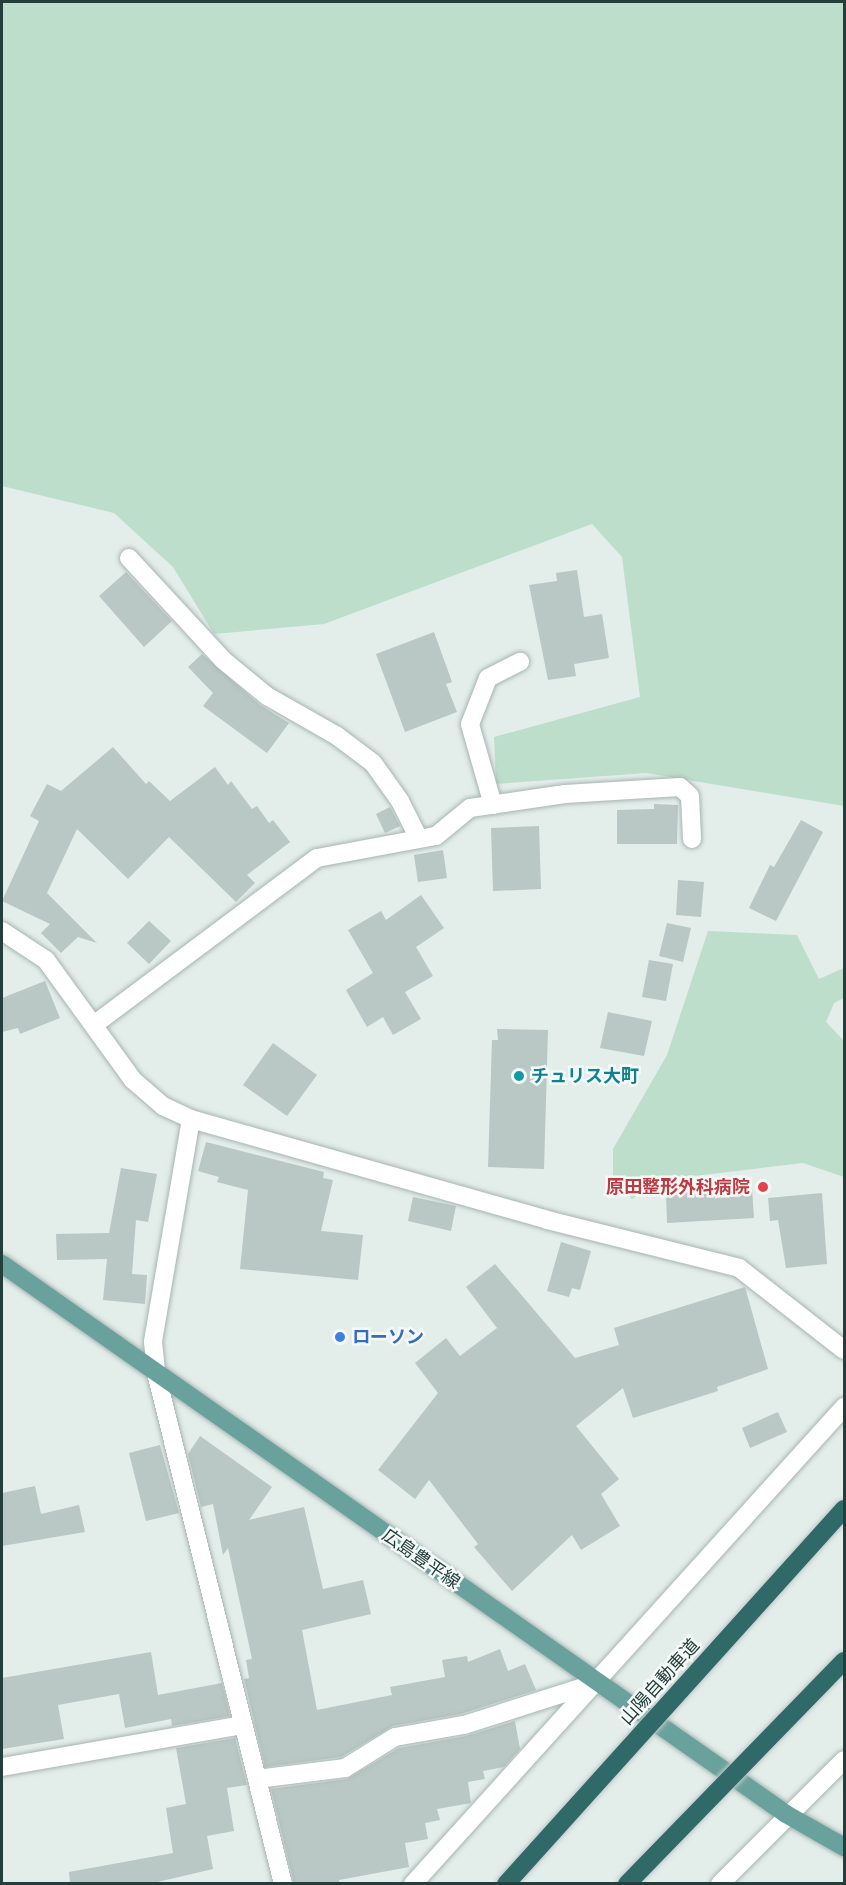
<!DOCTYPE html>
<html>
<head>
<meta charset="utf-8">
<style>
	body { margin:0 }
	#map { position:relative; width:846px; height:1885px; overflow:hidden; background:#e3edea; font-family:"PT Sans","Noto Sans JP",sans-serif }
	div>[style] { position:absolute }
	.green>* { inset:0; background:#bddecb }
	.building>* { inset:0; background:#b9c8c4 }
	.roads { filter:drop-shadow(0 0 2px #a6b5b2) drop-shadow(0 0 2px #a6b5b2) }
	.minor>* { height:18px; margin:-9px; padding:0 9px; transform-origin:9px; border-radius:9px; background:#fff }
	.major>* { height:18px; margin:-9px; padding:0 9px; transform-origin:9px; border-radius:9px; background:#69a29d }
	.bridges { filter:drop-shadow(0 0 2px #c1c9c8) drop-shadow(0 0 2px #c1c9c8) }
	.highway-bridge>* { height:18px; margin:-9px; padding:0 9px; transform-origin:9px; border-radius:9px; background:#2f6a68 }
	.dots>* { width:16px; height:16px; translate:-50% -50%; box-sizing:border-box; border:3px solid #f4f9f7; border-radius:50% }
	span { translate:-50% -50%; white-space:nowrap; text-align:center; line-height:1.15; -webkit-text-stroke:5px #f4f9f7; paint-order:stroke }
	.culture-label { font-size:18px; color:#0d838f; font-weight:700 }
	.left { translate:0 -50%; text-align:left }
	.health-label { font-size:18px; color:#be3a42; font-weight:700 }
	.right { translate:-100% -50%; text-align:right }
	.shop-label { font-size:18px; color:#366cbe; font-weight:700 }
	.street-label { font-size:18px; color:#233e3b }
	.frame { position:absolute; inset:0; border:3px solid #233e3b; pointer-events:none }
</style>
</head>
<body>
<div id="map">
	<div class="green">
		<i style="clip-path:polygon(2px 2px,844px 2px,844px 806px,646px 773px,496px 784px,494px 737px,640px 697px,622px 557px,592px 524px,324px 624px,214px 634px,173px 567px,114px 513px,2px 486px)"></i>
		<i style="clip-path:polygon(708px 931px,797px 935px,819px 979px,844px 968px,844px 998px,834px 1003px,826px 1022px,844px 1041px,844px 1177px,803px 1163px,660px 1180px,632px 1199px,613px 1181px,613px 1149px,667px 1055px)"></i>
	</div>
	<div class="building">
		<i style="clip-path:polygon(577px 570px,584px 617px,602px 614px,609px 658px,574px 664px,576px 676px,548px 680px,529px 585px,557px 581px,556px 573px)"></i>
		<i style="clip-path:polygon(126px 572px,172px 621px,144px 647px,99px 596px)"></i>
		<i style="clip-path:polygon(434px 632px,452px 682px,446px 684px,457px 712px,405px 732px,376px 654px)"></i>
		<i style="clip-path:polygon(202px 654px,260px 705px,289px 723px,267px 753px,203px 706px,213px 693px,188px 667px)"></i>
		<i style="clip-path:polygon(113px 747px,146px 784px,149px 781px,170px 801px,215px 767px,228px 785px,231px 781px,252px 809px,257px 806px,269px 823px,273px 820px,290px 842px,247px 875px,255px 883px,236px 902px,169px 837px,128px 879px,77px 829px,47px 893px,97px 943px,78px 937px,61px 953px,41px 933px,50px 924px,2px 901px,39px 821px,30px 816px,47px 784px,61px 791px)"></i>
		<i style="clip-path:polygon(654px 804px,678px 805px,677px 844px,617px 844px,617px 810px,654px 809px)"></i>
		<i style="clip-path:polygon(390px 807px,400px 826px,385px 833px,376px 814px)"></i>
		<i style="clip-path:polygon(801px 820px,823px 832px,776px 921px,749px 908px,770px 865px,774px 867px)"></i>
		<i style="clip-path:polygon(539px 826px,541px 889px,493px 891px,491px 828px)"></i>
		<i style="clip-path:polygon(443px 850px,447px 878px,418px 882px,414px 855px)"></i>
		<i style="clip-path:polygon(678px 880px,704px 882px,701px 917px,676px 915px)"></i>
		<i style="clip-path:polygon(421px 895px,444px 928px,416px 947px,433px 976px,405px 992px,421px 1019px,393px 1035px,383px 1017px,367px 1027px,346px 990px,373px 973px,348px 930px,381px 911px,386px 920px)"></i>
		<i style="clip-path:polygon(149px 921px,171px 941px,149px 964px,127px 943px)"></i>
		<i style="clip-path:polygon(667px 923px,691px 928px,683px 962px,659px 956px)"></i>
		<i style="clip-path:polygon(649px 960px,673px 964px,666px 1001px,642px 997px)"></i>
		<i style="clip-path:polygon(45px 981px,60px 1018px,20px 1034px,18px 1028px,2px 1032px,2px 998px)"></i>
		<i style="clip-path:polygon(608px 1012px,652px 1021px,644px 1056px,600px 1048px)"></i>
		<i style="clip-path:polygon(497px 1029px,548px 1030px,544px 1169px,488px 1167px,492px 1040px,498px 1040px)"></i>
		<i style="clip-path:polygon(273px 1043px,317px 1075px,287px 1116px,243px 1085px)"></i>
		<i style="clip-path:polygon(206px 1142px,324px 1172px,323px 1178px,333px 1180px,321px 1231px,363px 1235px,358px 1280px,240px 1269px,248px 1190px,217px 1182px,219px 1177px,198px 1171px)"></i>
		<i style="clip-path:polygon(121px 1168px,157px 1174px,148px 1222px,136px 1220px,132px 1274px,147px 1275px,145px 1304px,103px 1300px,107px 1259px,57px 1260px,56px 1234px,109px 1233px)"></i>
		<i style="clip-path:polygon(752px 1188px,754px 1218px,667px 1223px,666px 1193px)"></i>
		<i style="clip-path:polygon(822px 1193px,827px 1264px,786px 1268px,778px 1220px,770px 1221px,768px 1198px)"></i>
		<i style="clip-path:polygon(413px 1197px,456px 1206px,451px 1231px,408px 1221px)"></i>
		<i style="clip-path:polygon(561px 1242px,591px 1251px,580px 1290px,572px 1288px,569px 1297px,547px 1291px)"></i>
		<i style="clip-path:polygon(495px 1264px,575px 1358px,619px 1345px,614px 1328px,745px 1287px,768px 1369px,717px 1387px,718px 1391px,633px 1418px,623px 1388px,576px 1426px,619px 1479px,601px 1494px,620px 1526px,581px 1550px,572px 1535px,512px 1591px,474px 1547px,478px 1544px,429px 1480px,415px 1499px,378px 1470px,438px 1393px,415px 1363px,446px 1338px,460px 1356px,497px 1328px,466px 1287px)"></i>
		<i style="clip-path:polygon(778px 1412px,787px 1432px,750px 1448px,742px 1428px)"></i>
		<i style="clip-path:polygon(200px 1436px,272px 1487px,249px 1520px,304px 1507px,323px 1589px,363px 1580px,371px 1614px,302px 1630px,317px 1710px,392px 1695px,390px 1687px,445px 1677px,442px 1660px,467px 1656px,468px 1662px,500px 1649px,508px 1671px,525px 1664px,536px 1690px,461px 1714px,393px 1726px,341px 1757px,265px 1767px,244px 1679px,249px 1678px,246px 1660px,252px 1659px,228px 1548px,223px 1555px,213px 1504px,201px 1507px,188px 1454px)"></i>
		<i style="clip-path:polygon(160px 1445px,179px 1513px,146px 1521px,129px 1453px)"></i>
		<i style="clip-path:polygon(35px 1486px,41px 1514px,79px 1505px,85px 1532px,2px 1546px,2px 1493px)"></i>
		<i style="clip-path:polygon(151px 1652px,158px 1695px,222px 1683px,230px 1716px,172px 1726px,171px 1719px,125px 1728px,119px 1694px,58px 1705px,64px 1739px,2px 1749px,2px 1678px)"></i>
		<i style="clip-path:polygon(515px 1721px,520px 1749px,504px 1767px,483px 1771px,485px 1779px,468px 1782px,471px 1803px,437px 1809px,440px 1820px,425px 1823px,428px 1839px,405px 1843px,409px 1867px,339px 1880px,340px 1884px,294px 1884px,271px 1789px,347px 1779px,399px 1748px,466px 1736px)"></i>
		<i style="clip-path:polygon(235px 1738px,247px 1785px,227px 1788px,234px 1831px,207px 1836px,213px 1869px,149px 1884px,70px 1884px,69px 1872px,173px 1853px,166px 1808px,186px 1804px,176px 1748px)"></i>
	</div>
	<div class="roads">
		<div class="minor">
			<i style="left:129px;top:558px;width:139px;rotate:47.3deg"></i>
			<i style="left:223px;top:660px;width:57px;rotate:39.3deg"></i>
			<i style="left:267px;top:696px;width:81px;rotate:29.7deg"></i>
			<i style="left:337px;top:736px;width:45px;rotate:36.9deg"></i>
			<i style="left:373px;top:763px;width:47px;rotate:54.6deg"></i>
			<i style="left:400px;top:801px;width:42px;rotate:63.4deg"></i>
			<i style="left:493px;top:805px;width:84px;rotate:-105.9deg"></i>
			<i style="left:470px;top:724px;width:49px;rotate:-68.6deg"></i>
			<i style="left:488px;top:678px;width:36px;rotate:-27deg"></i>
			<i style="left:2px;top:931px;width:53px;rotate:33.4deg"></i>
			<i style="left:46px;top:960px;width:148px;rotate:54.1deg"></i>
			<i style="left:133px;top:1080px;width:40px;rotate:41deg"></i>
			<i style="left:163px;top:1106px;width:31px;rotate:25deg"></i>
			<i style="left:191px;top:1119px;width:370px;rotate:15.8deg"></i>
			<i style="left:547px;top:1220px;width:198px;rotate:14deg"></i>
			<i style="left:739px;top:1268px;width:133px;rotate:38deg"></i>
			<i style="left:95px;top:1024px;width:277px;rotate:-36.8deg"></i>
			<i style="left:317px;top:858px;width:121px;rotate:-10.5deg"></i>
			<i style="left:436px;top:836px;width:44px;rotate:-39.5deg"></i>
			<i style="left:470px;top:808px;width:96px;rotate:-8.4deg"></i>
			<i style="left:565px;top:794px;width:115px;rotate:-3.5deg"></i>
			<i style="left:680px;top:787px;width:13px;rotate:42deg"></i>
			<i style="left:690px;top:796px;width:43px;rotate:87.3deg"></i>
			<i style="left:191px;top:1119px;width:226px;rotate:99.7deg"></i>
			<i style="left:153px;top:1342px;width:31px;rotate:84deg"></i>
			<i style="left:156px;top:1373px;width:527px;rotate:76.04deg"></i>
			<i style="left:2px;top:1767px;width:245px;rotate:-9.9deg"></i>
			<i style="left:257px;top:1779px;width:89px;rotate:-7.1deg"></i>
			<i style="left:345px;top:1768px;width:59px;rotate:-31.8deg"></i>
			<i style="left:395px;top:1737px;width:70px;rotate:-9.9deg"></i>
			<i style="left:464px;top:1725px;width:139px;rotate:-17.7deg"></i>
			<i style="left:413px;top:1884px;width:643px;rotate:-47.9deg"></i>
			<i style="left:720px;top:1884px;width:175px;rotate:-45deg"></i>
		</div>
		<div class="major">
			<i style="left:2px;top:1264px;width:958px;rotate:35.05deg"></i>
			<i style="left:786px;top:1814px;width:67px;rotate:29.6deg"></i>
		</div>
	</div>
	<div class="bridges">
		<div class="highway-bridge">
			<i style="left:506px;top:1884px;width:505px;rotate:-47.97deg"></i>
			<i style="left:627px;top:1884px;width:311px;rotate:-45.8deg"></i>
		</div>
	</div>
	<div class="dots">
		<i style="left:519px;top:1076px;background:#0f9aa8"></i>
		<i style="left:763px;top:1187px;background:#e0444e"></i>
		<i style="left:340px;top:1337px;background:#3f7fe0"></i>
	</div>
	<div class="culture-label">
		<span class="left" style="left:531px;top:1076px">チュリス大町</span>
	</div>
	<div class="health-label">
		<span class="right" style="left:750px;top:1187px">原田整形外科病院</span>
	</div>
	<div class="shop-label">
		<span class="left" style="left:352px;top:1337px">ローソン</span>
	</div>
	<div class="street-label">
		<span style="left:421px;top:1559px;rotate:35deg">広島豊平線</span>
		<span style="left:660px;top:1682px;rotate:-48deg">山陽自動車道</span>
	</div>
	<div class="frame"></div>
</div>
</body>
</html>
